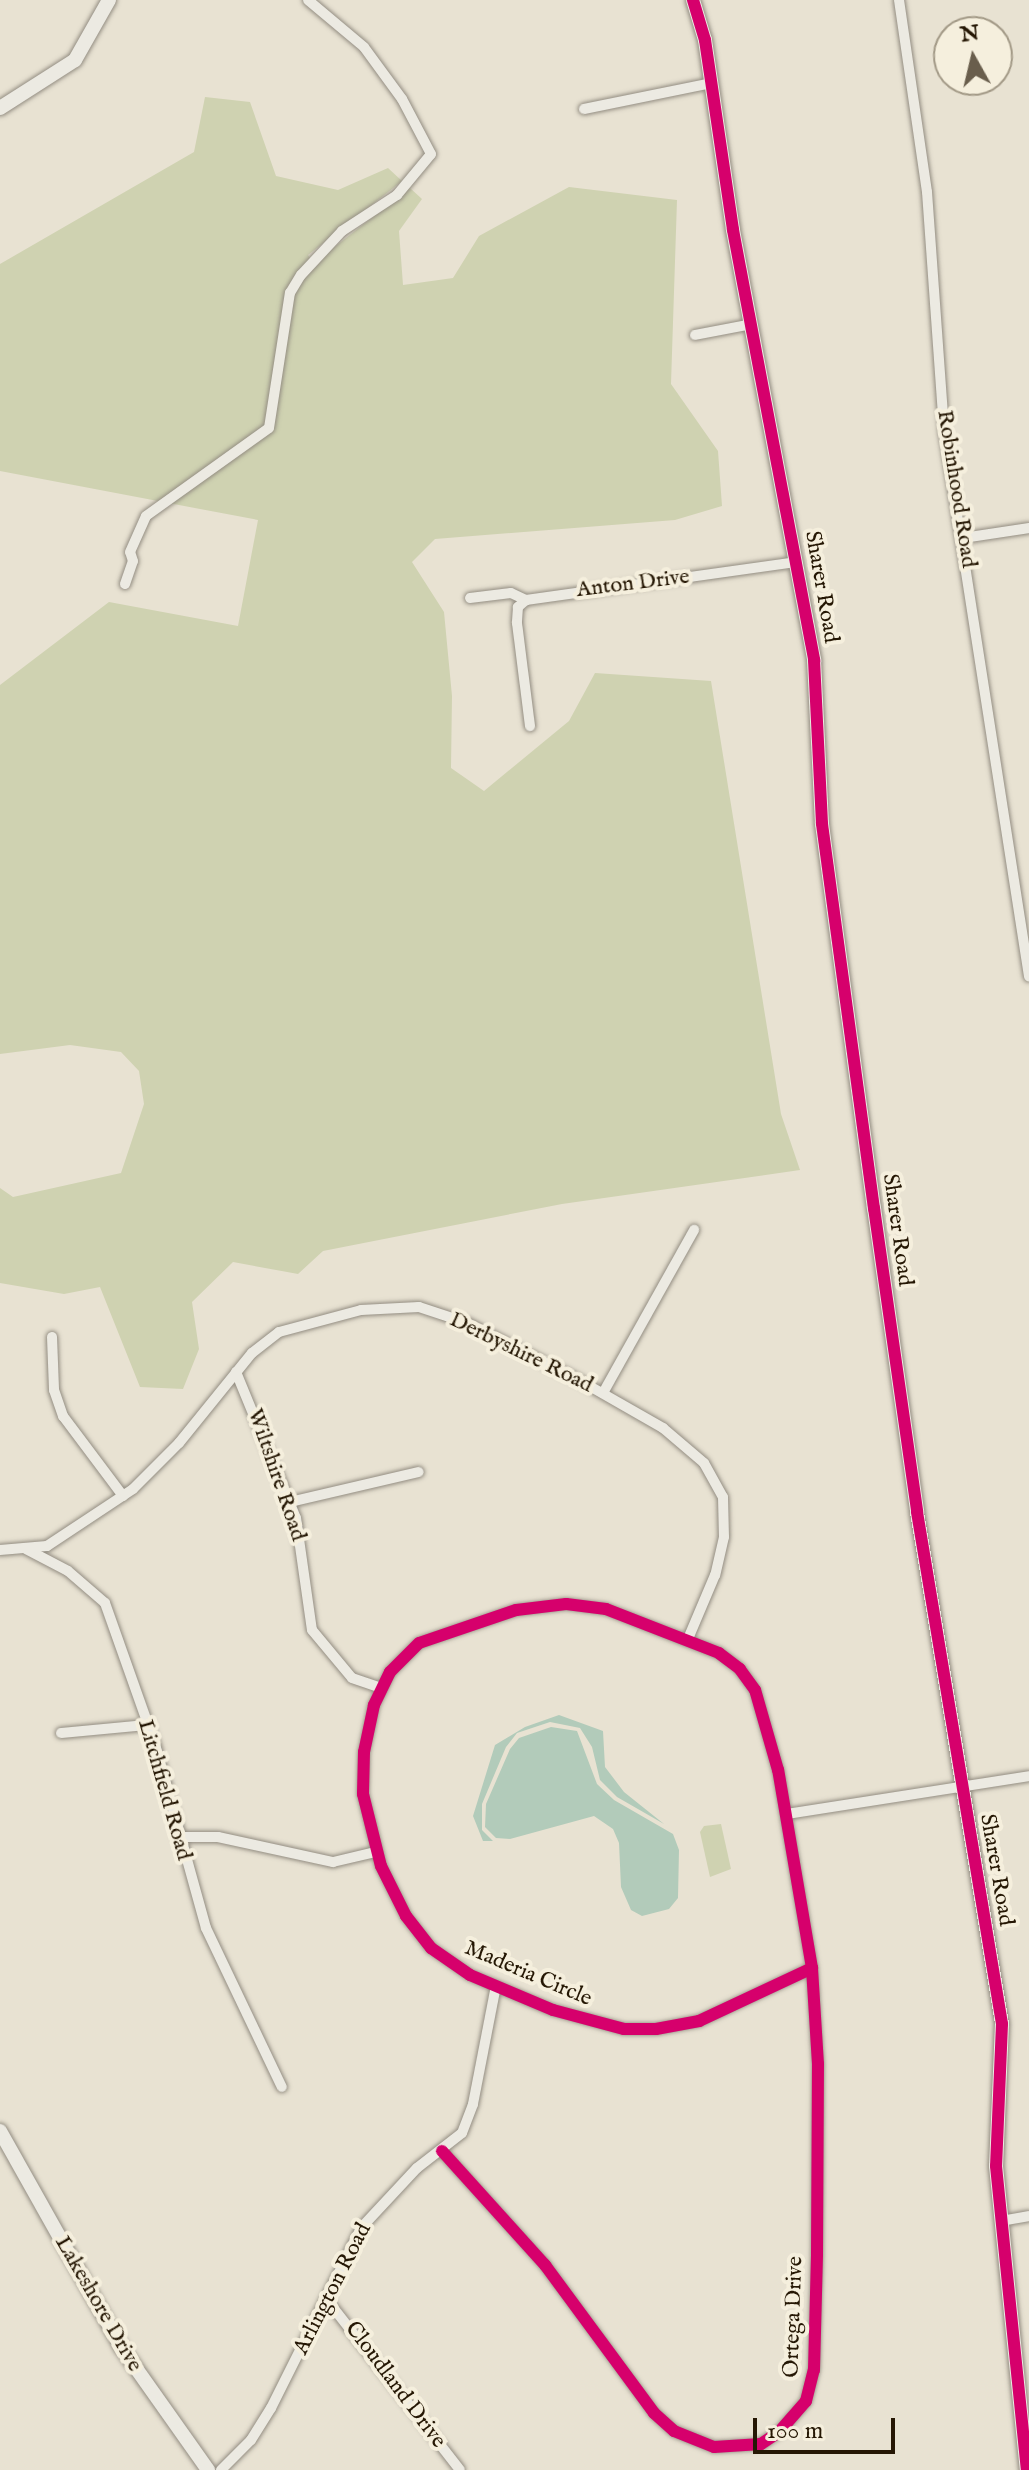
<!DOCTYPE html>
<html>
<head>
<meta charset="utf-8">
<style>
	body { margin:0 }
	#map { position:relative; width:1029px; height:2470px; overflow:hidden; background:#e8e2d2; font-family:"IM FELL English",serif }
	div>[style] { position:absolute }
	.green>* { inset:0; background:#cfd2b1 }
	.water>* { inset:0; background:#b2cbba }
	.roads { filter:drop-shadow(0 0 2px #938d82) drop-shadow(0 0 2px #938d82) }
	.street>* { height:10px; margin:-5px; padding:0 5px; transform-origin:5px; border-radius:5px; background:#eceae2 }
	.secondary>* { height:14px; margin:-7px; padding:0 7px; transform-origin:7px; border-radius:7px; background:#eceae2 }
	.cycleway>* { height:12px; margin:-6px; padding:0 6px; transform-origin:6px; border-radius:6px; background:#d6006c }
	span { translate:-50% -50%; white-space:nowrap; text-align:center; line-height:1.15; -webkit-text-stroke:8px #f5efdd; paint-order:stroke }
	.street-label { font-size:22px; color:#251704 }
	.north { position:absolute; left:933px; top:16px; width:80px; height:80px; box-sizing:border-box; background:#f5efdd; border:2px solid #a29986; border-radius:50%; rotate:352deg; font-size:22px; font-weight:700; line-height:32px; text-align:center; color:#251704 }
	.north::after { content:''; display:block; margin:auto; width:28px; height:36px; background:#695e4c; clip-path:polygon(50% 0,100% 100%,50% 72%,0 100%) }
	.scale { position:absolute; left:753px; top:2418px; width:142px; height:36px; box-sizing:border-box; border:4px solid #251704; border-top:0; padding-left:10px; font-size:24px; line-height:28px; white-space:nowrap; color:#251704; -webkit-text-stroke:6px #f5efdd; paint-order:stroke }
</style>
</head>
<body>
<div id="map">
	<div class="green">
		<i style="clip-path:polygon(205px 97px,250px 102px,276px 176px,338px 190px,388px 168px,402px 181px,308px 255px,314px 263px,410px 188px,422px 199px,399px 231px,403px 285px,453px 278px,479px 236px,569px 187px,677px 200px,671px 384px,718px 451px,722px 506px,675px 520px,435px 539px,412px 562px,444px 612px,452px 696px,451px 768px,484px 791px,569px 721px,595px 673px,711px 681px,781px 1114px,800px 1170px,562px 1204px,323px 1251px,298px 1274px,233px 1262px,192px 1302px,199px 1349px,183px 1389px,140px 1387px,100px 1287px,64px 1294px,0 1283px,0 1188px,13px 1197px,121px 1173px,144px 1104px,139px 1071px,121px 1052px,70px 1045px,0 1054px,0 685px,109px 602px,238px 626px,258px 520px,0 471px,0 264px,194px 152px)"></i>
		<i style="clip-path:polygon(721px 1824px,731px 1869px,710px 1877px,700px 1832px,704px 1826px)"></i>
	</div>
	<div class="water">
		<i style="clip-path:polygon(559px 1715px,603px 1731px,605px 1767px,624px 1792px,664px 1824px,617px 1797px,600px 1780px,592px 1747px,580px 1728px,550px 1722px,517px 1733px,506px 1747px,482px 1804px,482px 1830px,493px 1841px,483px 1841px,473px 1816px,495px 1745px,525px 1727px)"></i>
		<i style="clip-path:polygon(551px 1727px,577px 1731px,597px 1784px,614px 1800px,673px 1834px,679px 1850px,678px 1898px,669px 1909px,642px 1916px,631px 1910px,621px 1887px,619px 1843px,613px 1829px,594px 1816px,510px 1839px,496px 1838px,485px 1827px,486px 1804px,510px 1749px,519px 1738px)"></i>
	</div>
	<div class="roads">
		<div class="street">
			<i style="left:899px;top:0;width:194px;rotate:81.7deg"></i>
			<i style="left:927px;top:192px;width:240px;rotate:85.9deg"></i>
			<i style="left:944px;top:431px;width:552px;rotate:81.14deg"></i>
			<i style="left:584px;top:109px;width:131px;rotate:-11.5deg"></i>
			<i style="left:695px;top:335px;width:58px;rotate:-10.9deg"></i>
			<i style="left:963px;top:538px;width:67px;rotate:-8.6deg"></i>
			<i style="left:125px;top:584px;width:24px;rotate:-71deg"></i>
			<i style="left:133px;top:561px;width:9px;rotate:-108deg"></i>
			<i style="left:130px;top:552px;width:39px;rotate:-66deg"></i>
			<i style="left:146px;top:516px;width:151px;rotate:-35.6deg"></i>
			<i style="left:269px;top:428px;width:137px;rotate:-81.2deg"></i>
			<i style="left:290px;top:293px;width:21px;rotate:-59deg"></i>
			<i style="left:301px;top:275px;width:60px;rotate:-47deg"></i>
			<i style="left:342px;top:231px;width:66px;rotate:-33.2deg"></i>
			<i style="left:397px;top:195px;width:53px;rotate:-50.3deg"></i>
			<i style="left:431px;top:154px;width:62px;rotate:-117.8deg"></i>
			<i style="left:402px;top:99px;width:64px;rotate:-126.2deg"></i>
			<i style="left:364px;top:47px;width:73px;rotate:-140deg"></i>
			<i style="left:470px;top:598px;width:41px;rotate:-7deg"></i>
			<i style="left:511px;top:593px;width:17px;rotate:25deg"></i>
			<i style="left:526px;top:600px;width:274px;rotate:-8deg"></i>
			<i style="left:526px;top:600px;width:11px;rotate:139deg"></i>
			<i style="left:518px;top:607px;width:16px;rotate:94deg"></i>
			<i style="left:517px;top:623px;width:104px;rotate:82.8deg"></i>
			<i style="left:52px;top:1337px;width:53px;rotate:87.8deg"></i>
			<i style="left:54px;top:1390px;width:28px;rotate:71deg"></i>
			<i style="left:63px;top:1416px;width:100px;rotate:53.1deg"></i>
			<i style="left:236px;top:1372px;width:158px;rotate:67.7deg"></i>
			<i style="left:296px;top:1518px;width:113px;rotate:81.9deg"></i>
			<i style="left:312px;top:1630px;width:62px;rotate:50.2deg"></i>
			<i style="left:352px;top:1678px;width:31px;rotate:19deg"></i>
			<i style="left:603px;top:1393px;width:187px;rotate:-60.8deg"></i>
			<i style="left:290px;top:1502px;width:132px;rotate:-13.1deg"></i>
			<i style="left:26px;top:1549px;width:47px;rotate:27.6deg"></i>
			<i style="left:68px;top:1571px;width:49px;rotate:40.9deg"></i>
			<i style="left:105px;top:1603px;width:150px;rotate:70.5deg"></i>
			<i style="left:155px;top:1744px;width:191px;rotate:74.5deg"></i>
			<i style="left:206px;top:1928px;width:176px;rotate:64.5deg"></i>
			<i style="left:0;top:1550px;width:47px;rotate:-4.9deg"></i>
			<i style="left:47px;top:1546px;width:103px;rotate:-33.5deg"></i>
			<i style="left:133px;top:1489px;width:65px;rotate:-45deg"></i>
			<i style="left:179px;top:1443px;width:116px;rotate:-51deg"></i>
			<i style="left:252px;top:1353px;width:34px;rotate:-38deg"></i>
			<i style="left:279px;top:1332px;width:85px;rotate:-15deg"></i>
			<i style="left:361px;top:1310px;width:58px;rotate:-3deg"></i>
			<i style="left:419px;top:1307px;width:51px;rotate:18.4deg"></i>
			<i style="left:467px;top:1323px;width:126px;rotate:27deg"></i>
			<i style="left:579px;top:1380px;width:97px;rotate:29.7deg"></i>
			<i style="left:663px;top:1428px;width:54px;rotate:40.5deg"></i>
			<i style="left:704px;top:1463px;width:39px;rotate:61deg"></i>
			<i style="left:723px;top:1497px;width:40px;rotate:88.6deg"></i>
			<i style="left:724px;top:1537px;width:39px;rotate:103deg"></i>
			<i style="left:715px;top:1575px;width:69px;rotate:112.9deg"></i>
			<i style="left:61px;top:1733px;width:86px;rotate:-5.3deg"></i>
			<i style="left:787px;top:1814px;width:245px;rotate:-8.9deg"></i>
			<i style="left:179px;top:1837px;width:39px"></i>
			<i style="left:218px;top:1837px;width:118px;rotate:12.3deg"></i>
			<i style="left:333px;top:1862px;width:43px;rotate:-13.4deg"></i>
			<i style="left:442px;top:2151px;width:154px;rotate:47.9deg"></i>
			<i style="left:545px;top:2265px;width:184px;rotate:53.6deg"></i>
			<i style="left:654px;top:2413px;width:27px;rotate:42deg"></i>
			<i style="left:674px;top:2431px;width:43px;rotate:21.8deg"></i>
			<i style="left:714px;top:2447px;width:47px;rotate:-3.7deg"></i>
			<i style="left:761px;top:2444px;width:22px;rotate:-34deg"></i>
			<i style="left:779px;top:2432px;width:41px;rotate:-48.9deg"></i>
			<i style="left:806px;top:2401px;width:32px;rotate:-76deg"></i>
			<i style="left:814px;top:2370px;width:116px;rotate:-88.5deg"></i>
			<i style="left:817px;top:2254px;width:190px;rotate:-89.7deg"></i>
			<i style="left:818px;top:2064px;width:96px;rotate:-93.6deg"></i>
			<i style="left:812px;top:1968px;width:201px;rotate:-99.7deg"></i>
			<i style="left:778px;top:1770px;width:83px;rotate:-106deg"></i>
			<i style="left:755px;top:1690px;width:26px;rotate:-126deg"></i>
			<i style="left:740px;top:1669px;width:26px;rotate:-143deg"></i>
			<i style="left:719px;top:1653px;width:121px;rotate:-158.7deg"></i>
			<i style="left:606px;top:1609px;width:40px;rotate:-172.9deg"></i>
			<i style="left:566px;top:1604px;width:50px;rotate:173.2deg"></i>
			<i style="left:516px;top:1610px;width:102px;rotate:161.2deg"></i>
			<i style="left:419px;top:1643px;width:41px;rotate:135deg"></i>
			<i style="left:390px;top:1672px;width:37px;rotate:116deg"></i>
			<i style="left:374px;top:1705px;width:48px;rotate:102deg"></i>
			<i style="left:364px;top:1752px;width:42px;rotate:91.4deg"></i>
			<i style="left:363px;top:1794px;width:74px;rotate:76deg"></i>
			<i style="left:381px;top:1866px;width:56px;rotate:63.4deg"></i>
			<i style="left:406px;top:1916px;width:41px;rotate:52deg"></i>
			<i style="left:431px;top:1948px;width:47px;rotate:34.7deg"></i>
			<i style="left:470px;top:1975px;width:90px;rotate:22.9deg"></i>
			<i style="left:553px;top:2010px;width:73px;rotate:15deg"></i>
			<i style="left:624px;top:2029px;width:32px"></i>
			<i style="left:656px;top:2029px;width:44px;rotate:-10.5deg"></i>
			<i style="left:699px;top:2021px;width:125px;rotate:-25.1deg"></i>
			<i style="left:1001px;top:2221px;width:28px;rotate:-10deg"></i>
			<i style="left:328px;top:2301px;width:214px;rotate:52deg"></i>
			<i style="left:221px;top:2470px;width:42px;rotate:-45deg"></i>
			<i style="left:251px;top:2440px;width:38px;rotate:-58deg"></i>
			<i style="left:271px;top:2408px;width:201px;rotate:-63.4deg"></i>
			<i style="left:361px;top:2228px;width:82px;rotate:-47deg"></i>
			<i style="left:417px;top:2168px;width:57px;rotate:-37.9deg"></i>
			<i style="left:462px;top:2133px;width:31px;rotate:-69deg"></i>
			<i style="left:473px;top:2104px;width:120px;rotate:-79deg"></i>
		</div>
		<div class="secondary">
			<i style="left:693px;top:0;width:42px;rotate:73.3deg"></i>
			<i style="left:705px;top:40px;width:192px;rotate:81.6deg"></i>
			<i style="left:733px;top:230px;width:438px;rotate:79.3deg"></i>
			<i style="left:814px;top:660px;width:164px;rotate:87.2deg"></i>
			<i style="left:822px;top:824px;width:388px;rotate:82.3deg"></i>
			<i style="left:874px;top:1208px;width:307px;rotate:81.9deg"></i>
			<i style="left:917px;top:1512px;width:519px;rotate:80.57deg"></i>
			<i style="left:1002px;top:2024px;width:142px;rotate:92.4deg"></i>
			<i style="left:996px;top:2166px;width:306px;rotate:84.2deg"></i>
			<i style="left:0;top:108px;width:89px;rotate:-32.6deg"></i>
			<i style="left:75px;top:60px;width:69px;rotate:-60.5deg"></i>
			<i style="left:0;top:2131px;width:248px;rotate:60.7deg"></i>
			<i style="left:121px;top:2347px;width:151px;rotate:54.7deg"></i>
		</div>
	</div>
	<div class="cycleway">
		<i style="left:693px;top:0;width:42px;rotate:73.3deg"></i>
		<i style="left:705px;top:40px;width:192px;rotate:81.6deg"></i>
		<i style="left:733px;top:230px;width:438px;rotate:79.3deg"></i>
		<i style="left:814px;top:660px;width:164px;rotate:87.2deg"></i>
		<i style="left:822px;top:824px;width:388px;rotate:82.3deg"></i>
		<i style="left:874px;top:1208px;width:307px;rotate:81.9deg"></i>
		<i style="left:917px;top:1512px;width:519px;rotate:80.57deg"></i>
		<i style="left:1002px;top:2024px;width:142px;rotate:92.4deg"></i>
		<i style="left:996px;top:2166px;width:306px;rotate:84.2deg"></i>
		<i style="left:442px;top:2151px;width:154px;rotate:47.9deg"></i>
		<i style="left:545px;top:2265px;width:184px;rotate:53.6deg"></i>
		<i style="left:654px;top:2413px;width:27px;rotate:42deg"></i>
		<i style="left:674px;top:2431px;width:43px;rotate:21.8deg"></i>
		<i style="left:714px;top:2447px;width:47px;rotate:-3.7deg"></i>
		<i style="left:761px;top:2444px;width:22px;rotate:-34deg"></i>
		<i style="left:779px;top:2432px;width:41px;rotate:-48.9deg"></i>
		<i style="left:806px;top:2401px;width:32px;rotate:-76deg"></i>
		<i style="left:814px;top:2370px;width:116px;rotate:-88.5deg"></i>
		<i style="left:817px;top:2254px;width:190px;rotate:-89.7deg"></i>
		<i style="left:818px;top:2064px;width:96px;rotate:-93.6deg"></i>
		<i style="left:812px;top:1968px;width:201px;rotate:-99.7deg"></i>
		<i style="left:778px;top:1770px;width:83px;rotate:-106deg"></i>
		<i style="left:755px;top:1690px;width:26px;rotate:-126deg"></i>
		<i style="left:740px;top:1669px;width:26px;rotate:-143deg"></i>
		<i style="left:719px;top:1653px;width:121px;rotate:-158.7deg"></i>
		<i style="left:606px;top:1609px;width:40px;rotate:-172.9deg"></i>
		<i style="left:566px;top:1604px;width:50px;rotate:173.2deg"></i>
		<i style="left:516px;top:1610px;width:102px;rotate:161.2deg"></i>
		<i style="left:419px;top:1643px;width:41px;rotate:135deg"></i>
		<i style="left:390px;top:1672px;width:37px;rotate:116deg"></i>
		<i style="left:374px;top:1705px;width:48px;rotate:102deg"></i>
		<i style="left:364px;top:1752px;width:42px;rotate:91.4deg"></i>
		<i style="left:363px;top:1794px;width:74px;rotate:76deg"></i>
		<i style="left:381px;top:1866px;width:56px;rotate:63.4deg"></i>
		<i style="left:406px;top:1916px;width:41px;rotate:52deg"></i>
		<i style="left:431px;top:1948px;width:47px;rotate:34.7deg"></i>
		<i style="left:470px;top:1975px;width:90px;rotate:22.9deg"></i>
		<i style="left:553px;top:2010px;width:73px;rotate:15deg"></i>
		<i style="left:624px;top:2029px;width:32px"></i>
		<i style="left:656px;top:2029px;width:44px;rotate:-10.5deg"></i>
		<i style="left:699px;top:2021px;width:125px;rotate:-25.1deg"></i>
	</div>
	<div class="street-label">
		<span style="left:956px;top:489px;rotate:81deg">Robinhood Road</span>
		<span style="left:633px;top:584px;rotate:-7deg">Anton Drive</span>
		<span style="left:821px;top:587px;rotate:80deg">Sharer Road</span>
		<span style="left:897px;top:1230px;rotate:82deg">Sharer Road</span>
		<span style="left:521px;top:1353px;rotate:26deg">Derbyshire Road</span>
		<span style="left:276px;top:1475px;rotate:71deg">Wiltshire Road</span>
		<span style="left:164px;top:1790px;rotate:74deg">Litchfield Road</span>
		<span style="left:996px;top:1870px;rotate:80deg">Sharer Road</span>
		<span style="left:528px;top:1974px;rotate:23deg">Maderia Circle</span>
		<span style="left:333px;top:2289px;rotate:-63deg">Arlington Road</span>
		<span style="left:98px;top:2304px;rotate:60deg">Lakeshore Drive</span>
		<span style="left:794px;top:2317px;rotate:-88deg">Ortega Drive</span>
		<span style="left:395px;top:2385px;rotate:53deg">Cloudland Drive</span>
	</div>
	<div class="north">N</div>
	<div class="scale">100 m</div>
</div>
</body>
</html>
